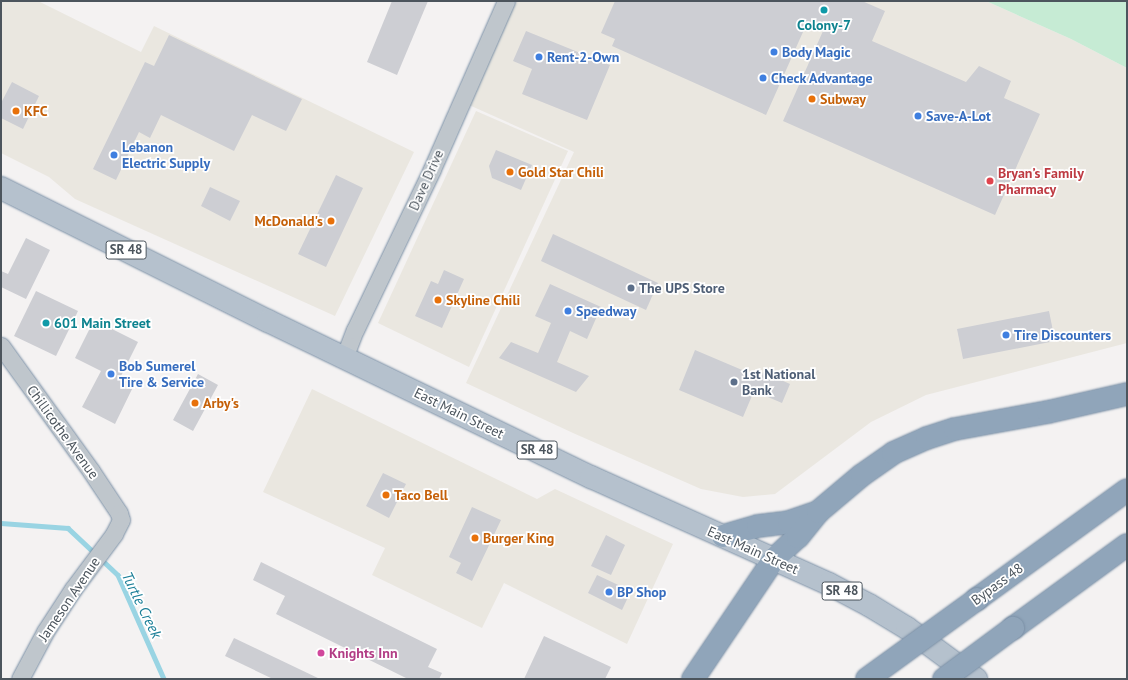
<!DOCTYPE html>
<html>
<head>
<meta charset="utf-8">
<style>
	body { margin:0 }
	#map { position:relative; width:1128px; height:680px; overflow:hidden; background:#f4f2f2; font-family:"PT Sans",sans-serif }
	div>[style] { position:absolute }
	.commercial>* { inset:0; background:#eae7e0 }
	.green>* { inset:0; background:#c6ebd4 }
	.stream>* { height:4.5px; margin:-2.25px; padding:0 2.25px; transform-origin:2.25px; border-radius:2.25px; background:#99d4e3 }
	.building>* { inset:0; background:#cdced3 }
	.roads { filter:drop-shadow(0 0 1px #7b90a6) drop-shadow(0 0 1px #7b90a6) }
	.minor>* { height:17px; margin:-8.5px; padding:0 8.5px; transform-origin:8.5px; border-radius:8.5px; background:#bfc6cc }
	.major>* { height:22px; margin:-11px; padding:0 11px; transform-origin:11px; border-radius:11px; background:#b5c1cd }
	.highway>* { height:22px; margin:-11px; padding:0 11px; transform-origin:11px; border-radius:11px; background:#90a5ba }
	.bridges { filter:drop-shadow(0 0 1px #7b90a6) drop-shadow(0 0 1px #7b90a6) }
	.highway-bridge>* { height:22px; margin:-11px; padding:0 11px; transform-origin:11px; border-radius:11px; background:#90a5ba }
	.dots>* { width:11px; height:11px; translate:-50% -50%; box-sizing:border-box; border:2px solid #fff; border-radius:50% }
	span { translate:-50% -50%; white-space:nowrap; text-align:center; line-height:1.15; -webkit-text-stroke:3.5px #fff; paint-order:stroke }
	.shield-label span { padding:1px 3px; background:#fff; border:1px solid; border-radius:3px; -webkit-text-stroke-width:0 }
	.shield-label { font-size:13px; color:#4c555d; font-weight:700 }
	.culture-label { font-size:14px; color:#0d838f; font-weight:700 }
	.left { translate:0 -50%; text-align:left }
	.shop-label { font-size:14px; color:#366cbe; font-weight:700 }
	.food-label { font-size:14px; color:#c56008; font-weight:700 }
	.right { translate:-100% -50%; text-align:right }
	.health-label { font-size:14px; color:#be3a42; font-weight:700 }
	.street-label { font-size:14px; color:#4c555d }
	.service-label { font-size:14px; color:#4e5e75; font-weight:700 }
	.hotel-label { font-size:14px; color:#b23c85; font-weight:700 }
	.water-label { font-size:15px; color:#1c7f98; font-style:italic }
	.frame { position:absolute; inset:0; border:2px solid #4c555d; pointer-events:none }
</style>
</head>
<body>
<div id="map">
	<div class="commercial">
		<i style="clip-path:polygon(1px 1px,38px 1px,141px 52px,154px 26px,414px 152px,335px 316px,75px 199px,49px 177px,1px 153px)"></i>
		<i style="clip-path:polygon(515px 1px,986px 1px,1071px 39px,1127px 68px,1127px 343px,926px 395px,871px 422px,775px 494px,743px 497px,701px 489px,573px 433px,466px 383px,574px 152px,469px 105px)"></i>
		<i style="clip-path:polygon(476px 111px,568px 151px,469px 367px,378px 323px)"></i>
		<i style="clip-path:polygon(312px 389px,537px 499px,555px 489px,673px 544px,627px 644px,504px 583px,482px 628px,372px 575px,385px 548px,263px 492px)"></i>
	</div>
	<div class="green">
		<i style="clip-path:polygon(986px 1px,1127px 1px,1127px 68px,1071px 39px)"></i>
	</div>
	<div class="stream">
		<i style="left:1px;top:523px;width:67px;rotate:4.3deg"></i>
		<i style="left:68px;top:528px;width:69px;rotate:43.2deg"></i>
		<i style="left:118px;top:575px;width:114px;rotate:66.1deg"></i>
	</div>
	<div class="building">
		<i style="clip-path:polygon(392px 1px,428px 1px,397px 75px,367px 62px)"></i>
		<i style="clip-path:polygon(615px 1px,862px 1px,885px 11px,872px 41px,966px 82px,979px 66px,1011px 81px,1004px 98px,1040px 114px,995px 215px,783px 121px,823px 31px,807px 23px,766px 115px,612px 46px,615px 39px,601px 33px)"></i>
		<i style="clip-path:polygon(526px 31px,610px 65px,587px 120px,522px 94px,532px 69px,513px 61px)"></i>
		<i style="clip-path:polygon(169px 35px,302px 99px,286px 131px,252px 115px,234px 151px,161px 115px,150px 138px,139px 132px,116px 180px,93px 169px,145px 62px,154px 66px)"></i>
		<i style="clip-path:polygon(12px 82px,39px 96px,23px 129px,1px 118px,1px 103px)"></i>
		<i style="clip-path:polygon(496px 150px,532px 165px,521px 190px,492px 178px,489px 166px)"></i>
		<i style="clip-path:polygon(336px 175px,363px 188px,326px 267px,298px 254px)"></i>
		<i style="clip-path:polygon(210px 187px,240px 201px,230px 221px,201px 206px)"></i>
		<i style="clip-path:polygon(553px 234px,658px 283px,646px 310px,541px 261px)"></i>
		<i style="clip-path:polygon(26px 238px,50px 250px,26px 299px,1px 287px,1px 271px,8px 274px)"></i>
		<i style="clip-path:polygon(444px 270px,464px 279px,442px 328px,415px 316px,431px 281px,438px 284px)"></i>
		<i style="clip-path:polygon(550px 284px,601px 307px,587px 339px,570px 331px,557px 362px,589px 376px,576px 392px,499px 358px,511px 342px,538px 353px,551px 323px,535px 316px)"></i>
		<i style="clip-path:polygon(36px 291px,78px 311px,56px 356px,14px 336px)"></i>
		<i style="clip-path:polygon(1049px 311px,1055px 341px,963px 359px,957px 329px)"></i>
		<i style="clip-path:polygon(94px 320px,138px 342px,120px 378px,134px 385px,115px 424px,82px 407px,101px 371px,75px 358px)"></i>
		<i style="clip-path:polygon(695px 350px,761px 378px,763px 372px,790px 384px,782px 403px,754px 391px,743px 417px,679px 390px)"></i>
		<i style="clip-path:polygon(198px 374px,218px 385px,193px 431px,173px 420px)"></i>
		<i style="clip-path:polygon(383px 473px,406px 484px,389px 518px,366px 506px)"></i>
		<i style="clip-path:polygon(472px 507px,501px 520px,472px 581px,456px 573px,461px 563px,449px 557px)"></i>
		<i style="clip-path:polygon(606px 535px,625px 545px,611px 575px,591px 566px)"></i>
		<i style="clip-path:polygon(261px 562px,437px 649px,428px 667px,442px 673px,439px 679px,408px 679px,276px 614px,285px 596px,253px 580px)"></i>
		<i style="clip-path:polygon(597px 575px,631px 591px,622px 610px,588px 593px)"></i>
		<i style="clip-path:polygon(544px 636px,611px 667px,605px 679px,524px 679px)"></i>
		<i style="clip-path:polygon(234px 638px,320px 679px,273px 679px,225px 656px)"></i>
	</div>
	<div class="roads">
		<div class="minor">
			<i style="left:1px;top:346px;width:154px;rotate:54.2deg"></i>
			<i style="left:91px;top:471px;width:50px;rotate:56.3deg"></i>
			<i style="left:119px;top:513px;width:7px;rotate:74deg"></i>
			<i style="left:121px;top:520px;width:16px;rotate:117deg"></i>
			<i style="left:114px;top:534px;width:69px;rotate:126.7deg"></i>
			<i style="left:73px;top:589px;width:51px;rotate:123.1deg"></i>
			<i style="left:45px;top:632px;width:53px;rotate:118deg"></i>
			<i style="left:344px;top:358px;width:30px;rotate:-69deg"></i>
			<i style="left:355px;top:330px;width:178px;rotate:-64.4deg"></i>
			<i style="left:432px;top:169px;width:184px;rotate:-66.2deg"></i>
		</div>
		<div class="major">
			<i style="left:1px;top:188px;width:298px;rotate:26.5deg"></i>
			<i style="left:268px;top:321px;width:359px;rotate:25.8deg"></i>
			<i style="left:591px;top:477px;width:261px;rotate:24.2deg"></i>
			<i style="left:829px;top:584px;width:45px;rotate:27.7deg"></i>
			<i style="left:869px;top:605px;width:44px;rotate:31.2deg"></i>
			<i style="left:907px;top:628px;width:86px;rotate:36.5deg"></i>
		</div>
		<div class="highway">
			<i style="left:723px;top:536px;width:36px;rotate:-16deg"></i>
			<i style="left:758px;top:526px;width:31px;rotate:-7deg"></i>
			<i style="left:789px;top:522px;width:31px;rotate:-19deg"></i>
			<i style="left:977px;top:599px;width:185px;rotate:-36deg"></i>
			<i style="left:1013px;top:628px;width:141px;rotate:-36.1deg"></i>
			<i style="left:693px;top:679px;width:145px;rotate:-56deg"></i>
			<i style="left:774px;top:559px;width:33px;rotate:-43deg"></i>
			<i style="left:798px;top:537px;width:32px;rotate:-51deg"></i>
			<i style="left:818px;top:512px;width:57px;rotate:-40.1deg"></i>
			<i style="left:862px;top:475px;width:38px;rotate:-35deg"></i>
			<i style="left:893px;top:453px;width:37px;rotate:-24deg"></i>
			<i style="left:927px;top:438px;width:29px;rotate:-18deg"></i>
			<i style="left:955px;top:429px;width:95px;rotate:-10.4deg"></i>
			<i style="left:1048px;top:412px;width:81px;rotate:-12.8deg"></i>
		</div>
	</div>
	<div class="bridges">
		<div class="highway-bridge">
			<i style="left:867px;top:679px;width:136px;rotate:-36deg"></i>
			<i style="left:944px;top:679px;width:86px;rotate:-36.5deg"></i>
		</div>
	</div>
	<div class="dots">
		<i style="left:824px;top:10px;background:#0f9aa8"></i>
		<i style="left:774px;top:52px;background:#3f7fe0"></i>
		<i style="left:539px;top:57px;background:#3f7fe0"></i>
		<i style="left:763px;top:78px;background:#3f7fe0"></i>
		<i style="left:812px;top:99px;background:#e8710a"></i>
		<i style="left:16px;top:111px;background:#e8710a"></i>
		<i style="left:918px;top:116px;background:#3f7fe0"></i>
		<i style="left:114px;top:155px;background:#3f7fe0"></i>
		<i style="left:510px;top:172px;background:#e8710a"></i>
		<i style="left:990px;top:181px;background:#e0444e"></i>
		<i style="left:331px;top:221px;background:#e8710a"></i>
		<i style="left:631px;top:288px;background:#5c6f8a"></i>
		<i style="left:438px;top:300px;background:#e8710a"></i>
		<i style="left:568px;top:311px;background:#3f7fe0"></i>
		<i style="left:46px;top:323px;background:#0f9aa8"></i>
		<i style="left:1006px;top:335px;background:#3f7fe0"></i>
		<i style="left:111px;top:374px;background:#3f7fe0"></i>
		<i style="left:734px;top:382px;background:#5c6f8a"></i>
		<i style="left:195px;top:403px;background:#e8710a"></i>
		<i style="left:386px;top:495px;background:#e8710a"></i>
		<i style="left:475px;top:538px;background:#e8710a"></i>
		<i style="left:609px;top:592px;background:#3f7fe0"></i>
		<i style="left:321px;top:653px;background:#d1479c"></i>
	</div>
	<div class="shield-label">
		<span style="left:126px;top:250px">SR 48</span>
		<span style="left:537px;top:450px">SR 48</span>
		<span style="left:842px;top:591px">SR 48</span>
	</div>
	<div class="culture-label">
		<span style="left:824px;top:25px">Colony-7</span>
		<span class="left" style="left:54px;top:323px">601 Main Street</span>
	</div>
	<div class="shop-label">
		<span class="left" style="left:782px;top:52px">Body Magic</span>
		<span class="left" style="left:547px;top:57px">Rent-2-Own</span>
		<span class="left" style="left:771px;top:78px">Check Advantage</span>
		<span class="left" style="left:926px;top:116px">Save-A-Lot</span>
		<span class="left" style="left:122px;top:155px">Lebanon<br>Electric Supply</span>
		<span class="left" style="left:576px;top:311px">Speedway</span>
		<span class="left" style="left:1014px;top:335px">Tire Discounters</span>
		<span class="left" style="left:119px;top:374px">Bob Sumerel<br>Tire &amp; Service</span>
		<span class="left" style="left:617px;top:592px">BP Shop</span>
	</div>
	<div class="food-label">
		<span class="left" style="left:820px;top:99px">Subway</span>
		<span class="left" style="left:24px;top:111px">KFC</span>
		<span class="left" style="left:518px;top:172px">Gold Star Chili</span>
		<span class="right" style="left:323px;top:221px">McDonald's</span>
		<span class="left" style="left:446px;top:300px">Skyline Chili</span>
		<span class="left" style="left:203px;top:403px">Arby's</span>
		<span class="left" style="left:394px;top:495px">Taco Bell</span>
		<span class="left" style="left:483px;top:538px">Burger King</span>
	</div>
	<div class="health-label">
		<span class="left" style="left:998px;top:181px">Bryan’s Family<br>Pharmacy</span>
	</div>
	<div class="street-label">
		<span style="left:426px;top:180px;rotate:-66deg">Dave Drive</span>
		<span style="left:459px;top:413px;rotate:26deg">East Main Street</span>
		<span style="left:63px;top:432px;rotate:54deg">Chillicothe Avenue</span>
		<span style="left:753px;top:550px;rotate:24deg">East Main Street</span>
		<span style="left:997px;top:584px;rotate:-36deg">Bypass 48</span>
		<span style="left:69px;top:599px;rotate:-56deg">Jameson Avenue</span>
	</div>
	<div class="service-label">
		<span class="left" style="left:639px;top:288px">The UPS Store</span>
		<span class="left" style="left:742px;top:382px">1st National<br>Bank</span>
	</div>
	<div class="hotel-label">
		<span class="left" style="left:329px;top:653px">Knights Inn</span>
	</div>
	<div class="water-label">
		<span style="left:142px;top:605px;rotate:64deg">Turtle Creek</span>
	</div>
	<div class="frame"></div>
</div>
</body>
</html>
